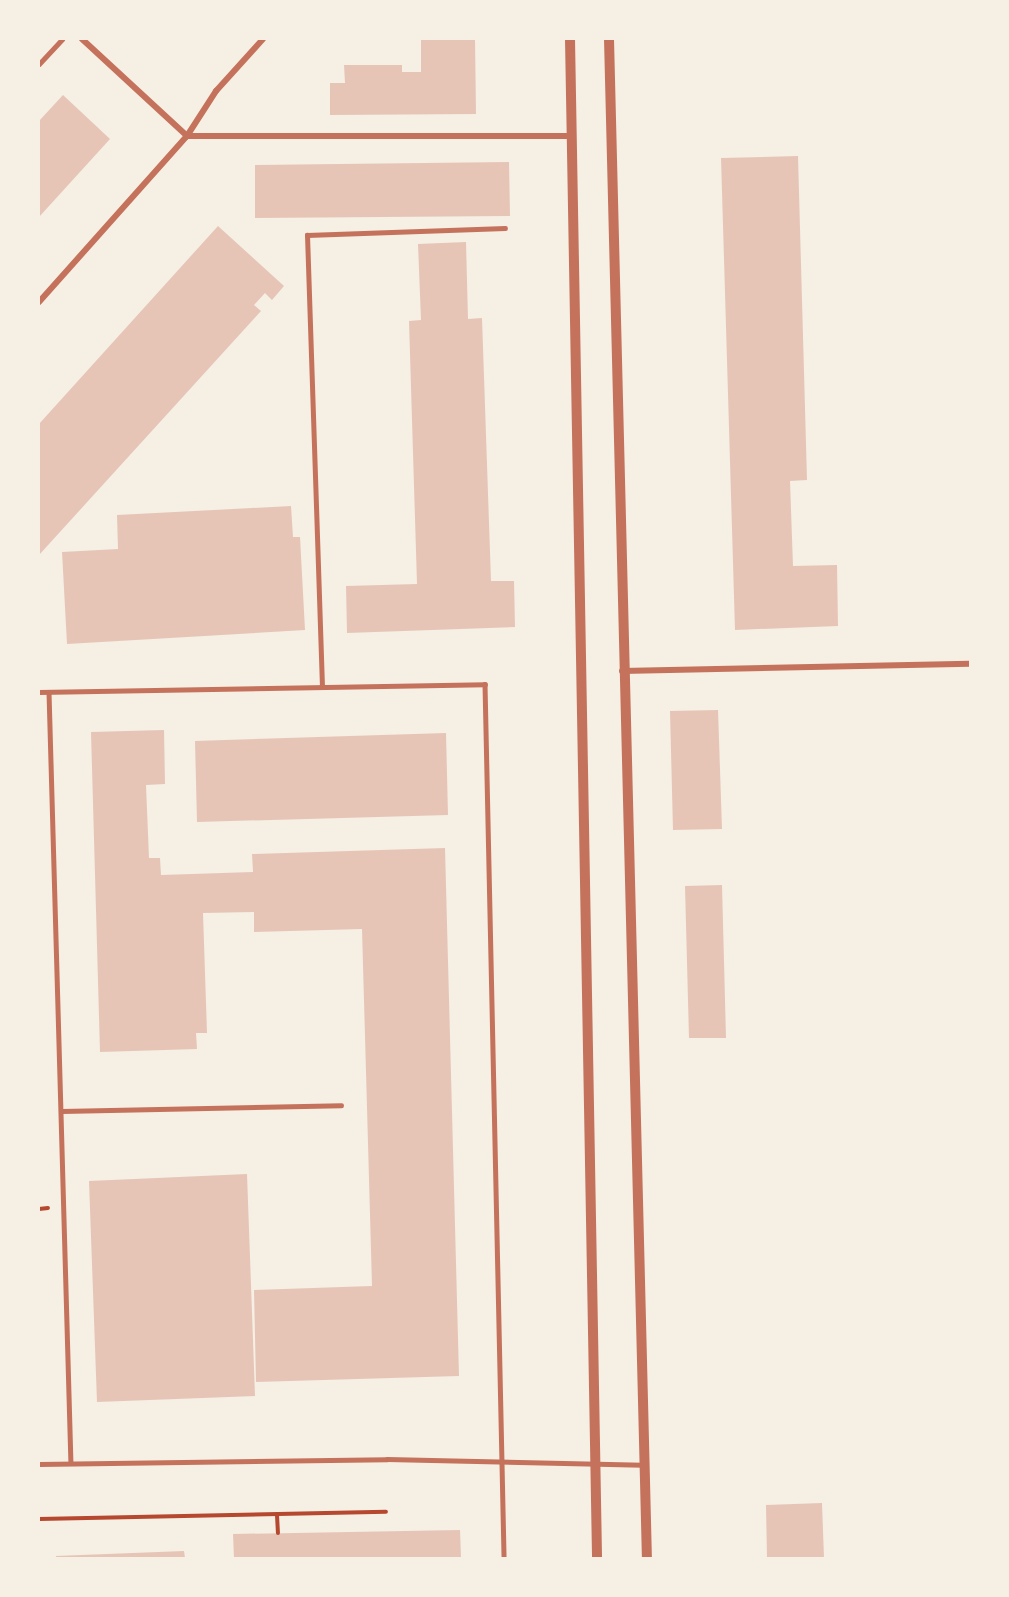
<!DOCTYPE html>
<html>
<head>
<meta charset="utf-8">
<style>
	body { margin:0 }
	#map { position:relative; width:1009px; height:1597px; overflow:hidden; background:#f6efe4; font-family:"Noto Serif",serif }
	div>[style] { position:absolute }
	.building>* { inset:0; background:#e6c5b7 }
	.path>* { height:4px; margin:-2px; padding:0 2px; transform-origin:2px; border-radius:2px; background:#b5482f }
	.service>* { height:4.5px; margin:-2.25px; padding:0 2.25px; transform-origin:2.25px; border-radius:2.25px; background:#c5725c }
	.minor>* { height:6px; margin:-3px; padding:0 3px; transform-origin:3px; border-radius:3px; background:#c5725c }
	.tertiary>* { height:10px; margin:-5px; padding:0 5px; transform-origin:5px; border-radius:5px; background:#c5725c }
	span { translate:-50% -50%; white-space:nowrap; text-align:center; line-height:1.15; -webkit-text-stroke:6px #f6efe4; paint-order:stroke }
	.frame { position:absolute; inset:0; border:40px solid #f6efe4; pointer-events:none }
</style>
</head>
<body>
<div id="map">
	<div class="building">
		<i style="clip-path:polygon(421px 39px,475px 39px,476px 114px,330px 115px,330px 83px,345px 83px,344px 65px,402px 65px,402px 72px,421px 72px)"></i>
		<i style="clip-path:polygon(63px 95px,110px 139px,39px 217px,39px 121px)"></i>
		<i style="clip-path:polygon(798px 156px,807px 480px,790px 481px,793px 566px,837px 565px,838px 626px,735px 630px,721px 158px)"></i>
		<i style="clip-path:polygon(509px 162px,510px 216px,255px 218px,255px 165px)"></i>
		<i style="clip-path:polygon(218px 226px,284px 286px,272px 300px,265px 293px,254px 305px,261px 311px,39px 555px,39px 424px)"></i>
		<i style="clip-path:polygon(466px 242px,468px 319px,482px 318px,491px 581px,514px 581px,515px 627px,347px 633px,346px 586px,417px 584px,409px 321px,421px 320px,418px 244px)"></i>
		<i style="clip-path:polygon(291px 506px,293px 537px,300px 537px,305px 630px,67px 644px,62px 552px,118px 549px,117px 515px)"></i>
		<i style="clip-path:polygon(718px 710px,722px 829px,673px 830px,670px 711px)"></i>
		<i style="clip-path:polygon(164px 730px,165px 784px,146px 785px,149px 858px,160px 858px,161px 875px,253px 872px,252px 854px,445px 848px,459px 1376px,256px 1382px,254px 1290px,372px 1286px,362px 929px,254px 932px,254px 912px,203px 913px,207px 1033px,196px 1033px,197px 1049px,100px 1052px,91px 732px)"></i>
		<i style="clip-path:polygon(446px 733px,448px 815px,197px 822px,195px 741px)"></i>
		<i style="clip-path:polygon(722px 885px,726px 1038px,689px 1038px,685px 886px)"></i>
		<i style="clip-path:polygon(247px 1174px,255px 1396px,97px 1402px,89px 1181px)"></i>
		<i style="clip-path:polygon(822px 1503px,824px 1558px,767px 1558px,766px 1505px)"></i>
		<i style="clip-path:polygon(460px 1530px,461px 1558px,234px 1558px,233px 1534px)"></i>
		<i style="clip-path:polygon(184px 1551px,185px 1558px,56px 1558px,56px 1556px)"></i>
	</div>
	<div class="path">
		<i style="left:39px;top:1209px;width:9px;rotate:-6deg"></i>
		<i style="left:277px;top:1515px;width:18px;rotate:87deg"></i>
		<i style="left:39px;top:1519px;width:347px;rotate:-1.2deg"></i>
	</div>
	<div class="service">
		<i style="left:39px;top:64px;width:34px;rotate:-47deg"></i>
		<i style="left:322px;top:687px;width:452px;rotate:-91.9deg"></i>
		<i style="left:307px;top:235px;width:198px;rotate:-2deg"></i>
		<i style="left:39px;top:692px;width:446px;rotate:-1deg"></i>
		<i style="left:485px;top:684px;width:874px;rotate:88.75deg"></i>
		<i style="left:49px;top:692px;width:771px;rotate:88.37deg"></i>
		<i style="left:62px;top:1111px;width:279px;rotate:-1.2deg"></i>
		<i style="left:39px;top:1464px;width:348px;rotate:-0.8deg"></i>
		<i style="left:387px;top:1459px;width:255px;rotate:1.3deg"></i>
	</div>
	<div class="minor">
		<i style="left:82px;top:39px;width:143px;rotate:42.7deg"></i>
		<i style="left:187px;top:136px;width:384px"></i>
		<i style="left:39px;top:302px;width:222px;rotate:-48.3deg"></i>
		<i style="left:187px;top:136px;width:54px;rotate:-57.2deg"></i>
		<i style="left:216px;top:91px;width:70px;rotate:-47.9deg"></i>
		<i style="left:622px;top:671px;width:348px;rotate:-1.2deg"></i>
	</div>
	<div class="tertiary">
		<i style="left:570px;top:39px;width:1519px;rotate:88.98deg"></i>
		<i style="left:609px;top:39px;width:1519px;rotate:88.57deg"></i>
	</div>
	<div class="frame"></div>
</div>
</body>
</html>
